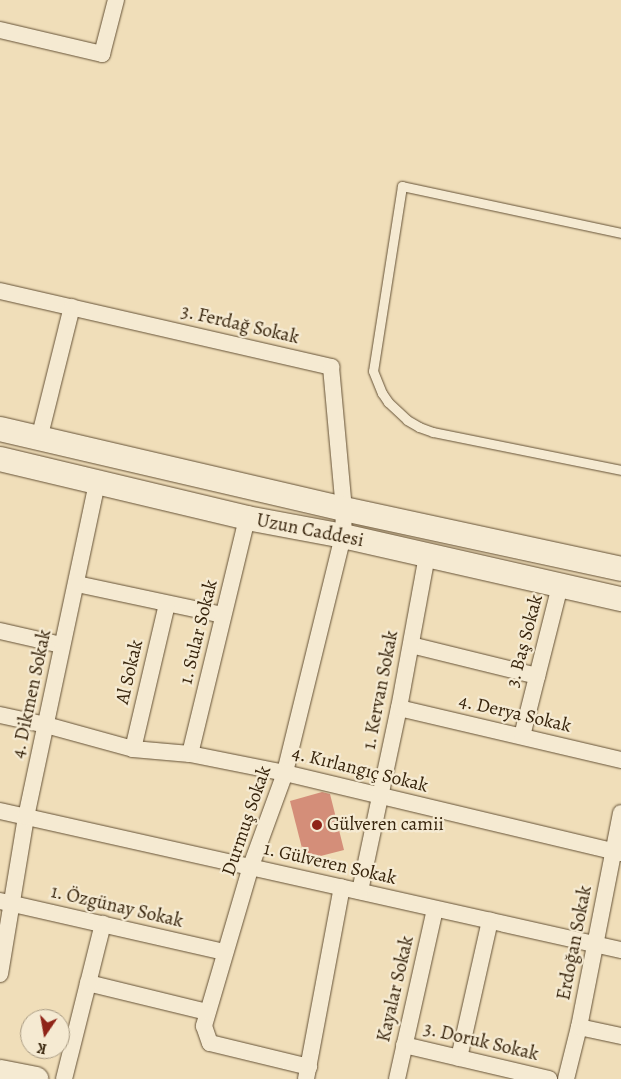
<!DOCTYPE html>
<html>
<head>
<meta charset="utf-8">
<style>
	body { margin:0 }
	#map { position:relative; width:621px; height:1079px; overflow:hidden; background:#f0deb9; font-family:Alegreya,serif }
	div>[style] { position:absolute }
	.building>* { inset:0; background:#d48e79 }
	.roads { filter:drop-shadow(0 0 1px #655237) drop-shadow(0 0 1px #655237) }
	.lane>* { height:9px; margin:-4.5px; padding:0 4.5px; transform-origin:4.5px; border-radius:4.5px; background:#f5ead2 }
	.street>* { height:16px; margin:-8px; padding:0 8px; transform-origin:8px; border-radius:8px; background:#f5ead2 }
	.secondary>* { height:24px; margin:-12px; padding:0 12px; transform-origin:12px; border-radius:12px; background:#f5ead2 }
	.dots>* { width:14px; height:14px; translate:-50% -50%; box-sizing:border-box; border:2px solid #f5ead2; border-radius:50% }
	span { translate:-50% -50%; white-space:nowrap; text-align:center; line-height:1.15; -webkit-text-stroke:4.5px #f5ead2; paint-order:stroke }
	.street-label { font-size:19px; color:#37240c }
	.poi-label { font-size:19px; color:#37240c }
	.left { translate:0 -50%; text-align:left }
	.north { position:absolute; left:20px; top:1009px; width:50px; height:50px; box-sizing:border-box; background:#f5ead2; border:1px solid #a99b83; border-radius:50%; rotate:192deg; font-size:14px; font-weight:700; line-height:20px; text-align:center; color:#37240c }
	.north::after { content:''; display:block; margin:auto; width:18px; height:22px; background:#8f2418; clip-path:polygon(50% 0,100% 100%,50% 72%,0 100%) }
</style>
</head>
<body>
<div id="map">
	<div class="building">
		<i style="clip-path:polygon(322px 792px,330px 794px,344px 850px,305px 860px,290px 801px)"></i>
	</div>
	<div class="roads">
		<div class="lane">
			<i style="left:621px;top:233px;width:224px;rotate:-167.9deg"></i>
			<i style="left:402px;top:186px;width:187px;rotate:98.9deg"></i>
			<i style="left:373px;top:371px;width:24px;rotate:68deg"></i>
			<i style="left:382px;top:393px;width:11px;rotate:56deg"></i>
			<i style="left:388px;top:402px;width:26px;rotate:43deg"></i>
			<i style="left:407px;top:420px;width:14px;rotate:30deg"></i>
			<i style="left:419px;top:427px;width:15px;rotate:20deg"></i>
			<i style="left:433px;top:432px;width:192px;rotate:11.4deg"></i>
		</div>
		<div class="street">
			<i style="left:0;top:30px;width:105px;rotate:13.2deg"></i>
			<i style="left:102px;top:54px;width:56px;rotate:-75.5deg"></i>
			<i style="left:0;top:291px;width:340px;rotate:12.9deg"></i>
			<i style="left:331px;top:367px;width:143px;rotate:84.8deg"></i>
			<i style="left:344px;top:509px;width:27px;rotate:92deg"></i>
			<i style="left:343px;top:536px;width:244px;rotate:103.8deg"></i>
			<i style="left:285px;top:773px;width:99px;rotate:110.1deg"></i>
			<i style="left:251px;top:866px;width:167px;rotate:106.4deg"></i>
			<i style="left:204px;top:1026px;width:18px;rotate:71deg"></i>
			<i style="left:210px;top:1043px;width:102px;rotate:13.6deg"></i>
			<i style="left:39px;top:439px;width:136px;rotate:-76deg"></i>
			<i style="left:77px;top:584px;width:149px;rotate:12deg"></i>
			<i style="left:0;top:631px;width:63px;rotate:12.9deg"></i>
			<i style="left:411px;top:645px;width:130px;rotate:13.8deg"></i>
			<i style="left:399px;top:708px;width:228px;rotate:13.2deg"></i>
			<i style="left:0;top:715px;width:47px;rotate:12.3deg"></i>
			<i style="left:46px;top:725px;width:90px;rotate:15.4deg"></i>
			<i style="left:133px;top:749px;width:57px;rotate:5deg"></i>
			<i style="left:190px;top:754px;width:97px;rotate:11.3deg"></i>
			<i style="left:285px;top:773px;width:345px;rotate:13.4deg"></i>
			<i style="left:522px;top:736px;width:155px;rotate:-75.8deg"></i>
			<i style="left:133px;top:749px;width:149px;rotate:-76.8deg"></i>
			<i style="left:190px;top:754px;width:243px;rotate:-76.4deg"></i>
			<i style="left:0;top:811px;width:636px;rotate:12.62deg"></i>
			<i style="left:360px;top:891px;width:187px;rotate:-78deg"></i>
			<i style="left:399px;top:708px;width:156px;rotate:-79.6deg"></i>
			<i style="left:0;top:901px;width:231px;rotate:12.8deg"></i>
			<i style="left:0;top:974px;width:159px;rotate:-80.6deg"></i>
			<i style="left:26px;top:817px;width:341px;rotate:-78deg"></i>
			<i style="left:88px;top:983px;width:122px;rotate:13.7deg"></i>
			<i style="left:579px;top:1027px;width:43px;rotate:12.1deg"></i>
			<i style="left:404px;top:1045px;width:149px;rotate:13.2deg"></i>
			<i style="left:459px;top:1058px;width:141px;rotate:-77.3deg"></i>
			<i style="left:64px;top:1079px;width:160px;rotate:-75.9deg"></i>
			<i style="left:306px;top:1079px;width:195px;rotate:-79.4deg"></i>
			<i style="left:397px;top:1079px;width:174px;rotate:-77.4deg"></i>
			<i style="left:566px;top:1079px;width:54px;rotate:-76deg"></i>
			<i style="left:579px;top:1027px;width:218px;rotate:-78.9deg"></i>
		</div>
		<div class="secondary">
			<i style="left:0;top:429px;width:353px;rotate:13.1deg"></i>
			<i style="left:344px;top:509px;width:283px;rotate:12.2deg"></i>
			<i style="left:0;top:459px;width:254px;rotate:13.4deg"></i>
			<i style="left:247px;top:518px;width:98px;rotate:10.6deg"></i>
			<i style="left:343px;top:536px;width:285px;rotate:12.8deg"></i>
			<i style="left:0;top:1072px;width:37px;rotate:11deg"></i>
		</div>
	</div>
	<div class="dots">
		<i style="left:317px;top:825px;background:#8f2418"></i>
	</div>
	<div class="street-label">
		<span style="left:240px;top:325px;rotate:13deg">3. Ferdağ Sokak</span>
		<span style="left:310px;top:531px;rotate:11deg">Uzun Caddesi</span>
		<span style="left:199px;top:632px;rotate:-76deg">1. Sular Sokak</span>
		<span style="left:525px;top:641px;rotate:-75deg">3. Baş Sokak</span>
		<span style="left:130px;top:672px;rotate:-77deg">Al Sokak</span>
		<span style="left:381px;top:690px;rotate:-79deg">1. Kervan Sokak</span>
		<span style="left:32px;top:694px;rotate:-78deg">4. Dikmen Sokak</span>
		<span style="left:515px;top:714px;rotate:13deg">4. Derya Sokak</span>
		<span style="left:360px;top:770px;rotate:14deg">4. Kırlangıç Sokak</span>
		<span style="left:247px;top:821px;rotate:-71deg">Durmuş Sokak</span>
		<span style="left:330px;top:864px;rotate:13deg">1. Gülveren Sokak</span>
		<span style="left:117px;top:907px;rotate:13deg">1. Özgünay Sokak</span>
		<span style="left:575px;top:943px;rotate:-79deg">Erdoğan Sokak</span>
		<span style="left:396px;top:989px;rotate:-77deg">Kayalar Sokak</span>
		<span style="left:481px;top:1042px;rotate:13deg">3. Doruk Sokak</span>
	</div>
	<div class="poi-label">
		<span class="left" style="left:327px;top:825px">Gülveren camii</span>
	</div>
	<div class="north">K</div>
</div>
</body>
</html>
